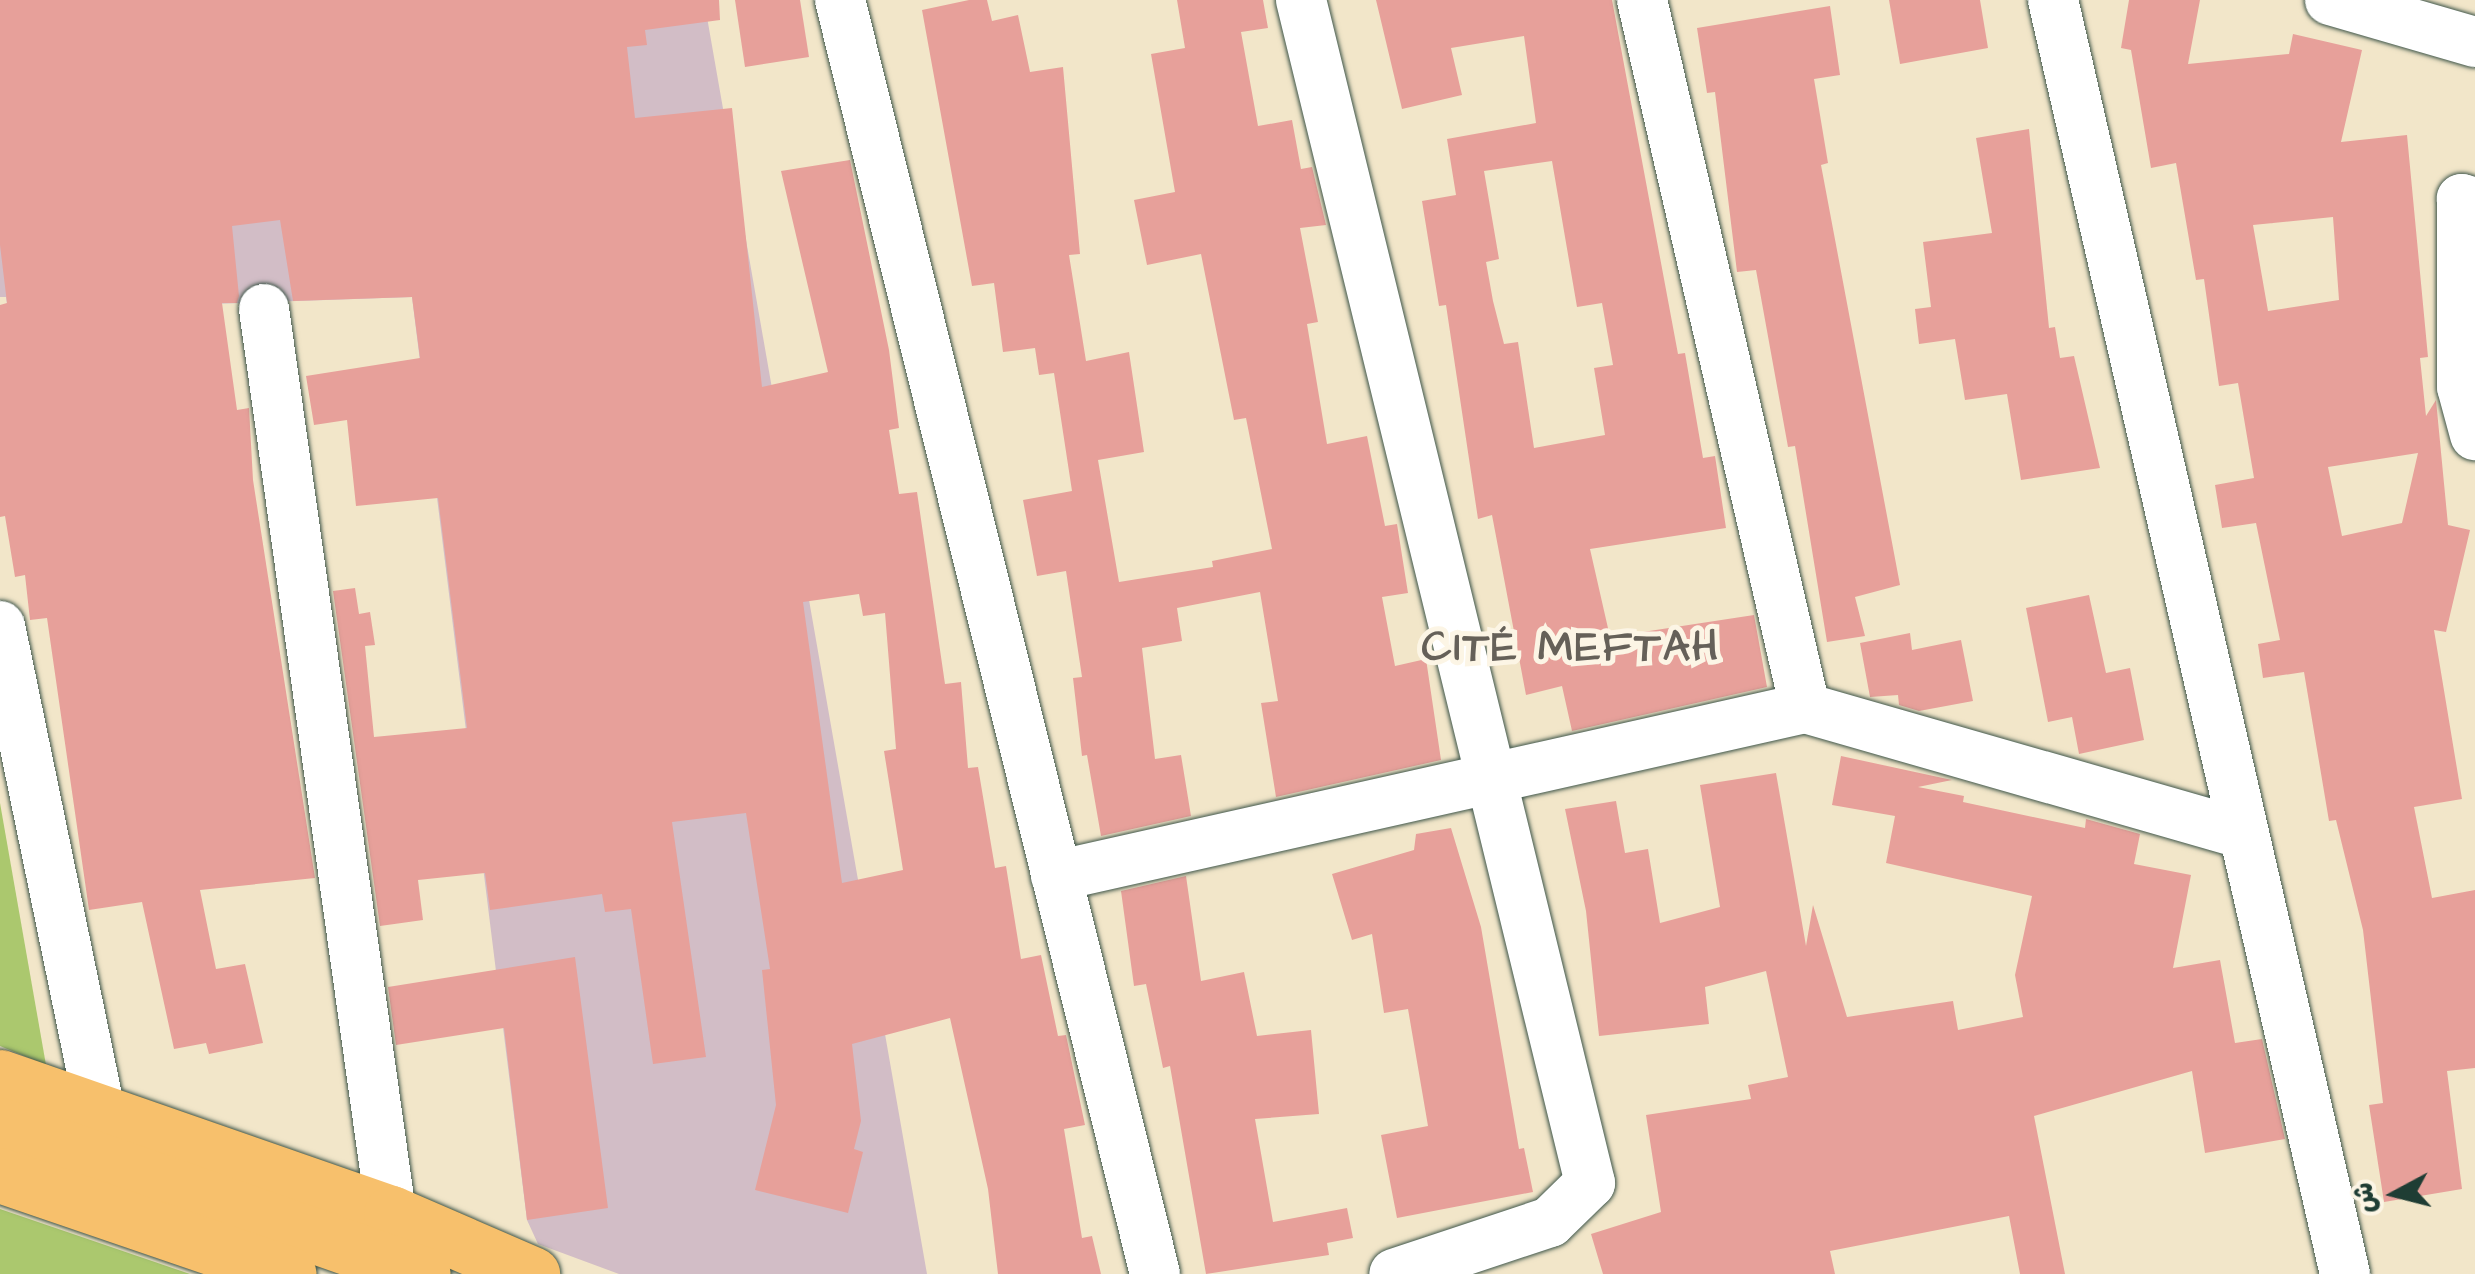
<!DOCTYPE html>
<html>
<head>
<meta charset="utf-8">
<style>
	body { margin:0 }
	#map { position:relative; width:2475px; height:1274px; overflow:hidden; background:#f2e6c9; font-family:"Architects Daughter","Playpen Sans Arabic",sans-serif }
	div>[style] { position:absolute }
	.industrial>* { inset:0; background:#d2bdc6 }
	.green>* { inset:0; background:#abc86e }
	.building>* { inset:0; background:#e7a09a }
	.roads { filter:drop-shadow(0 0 2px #3f564a) drop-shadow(0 0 2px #3f564a) }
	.minor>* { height:50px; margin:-25px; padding:0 25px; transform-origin:25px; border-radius:25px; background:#fff }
	.major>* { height:55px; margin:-27.5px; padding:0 27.5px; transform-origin:27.5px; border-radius:27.5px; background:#f7c06c }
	span { translate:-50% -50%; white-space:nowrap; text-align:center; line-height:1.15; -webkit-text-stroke:10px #fcf5e5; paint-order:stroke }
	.district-label { font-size:42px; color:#656058; font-weight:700; letter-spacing:2.5px }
	.north { position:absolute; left:2345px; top:1144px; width:100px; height:100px; -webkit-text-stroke:8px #fcf5e5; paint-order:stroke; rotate:263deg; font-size:28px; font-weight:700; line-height:40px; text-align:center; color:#1f3d34 }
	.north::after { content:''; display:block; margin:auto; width:35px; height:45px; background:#1f3d34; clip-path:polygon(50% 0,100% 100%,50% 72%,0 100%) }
</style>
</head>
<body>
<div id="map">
	<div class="industrial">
		<i style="clip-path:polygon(0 0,704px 0,927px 1274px,619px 1274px,538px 1244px,527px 1220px,412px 297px,8px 311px,6px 297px,0 297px)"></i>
	</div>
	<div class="green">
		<i style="clip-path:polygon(0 803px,46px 1065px,0 1046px)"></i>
		<i style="clip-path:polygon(0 1209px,190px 1274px,0 1274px)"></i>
	</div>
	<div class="building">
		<i style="clip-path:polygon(evenodd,0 0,719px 0,720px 20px,645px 30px,647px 45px,627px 47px,635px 118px,732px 108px,762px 387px,828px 372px,781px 171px,850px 160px,889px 350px,899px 428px,889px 430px,899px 494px,917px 492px,945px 684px,961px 682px,968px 768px,978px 767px,995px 868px,1006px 866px,1021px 959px,1041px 955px,1058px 1036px,1066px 1035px,1085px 1125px,1064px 1129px,1082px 1238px,1092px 1236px,1101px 1274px,998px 1274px,988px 1189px,950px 1018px,852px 1044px,861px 1121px,854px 1149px,863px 1152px,848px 1213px,755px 1190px,776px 1105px,762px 970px,770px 969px,746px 813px,672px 822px,706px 1057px,653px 1064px,631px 909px,605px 912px,602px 894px,490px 910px,485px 873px,418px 880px,423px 920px,380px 926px,333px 591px,355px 588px,359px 614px,370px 612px,375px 645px,365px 646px,374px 737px,467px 728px,438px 498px,356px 506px,347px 420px,314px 425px,306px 376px,420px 358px,412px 297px,293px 301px,280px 220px,232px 226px,239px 296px,237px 303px,222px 303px,237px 410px,249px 408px,253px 480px,315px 878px,200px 890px,216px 969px,245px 964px,263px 1043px,209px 1054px,206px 1043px,174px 1049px,142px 902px,89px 910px,47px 618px,30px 620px,25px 575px,15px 577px,5px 516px,0 517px,0 305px,7px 303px,0 245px,0 0,859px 594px,863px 616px,885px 613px,896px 749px,884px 751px,903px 870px,842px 883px,803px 602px,859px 594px)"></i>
		<i style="clip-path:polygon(735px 0,800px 0,809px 57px,745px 67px)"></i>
		<i style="clip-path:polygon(969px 0,987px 0,992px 21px,1018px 15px,1030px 72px,1063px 67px,1080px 254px,1069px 255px,1086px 361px,1129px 352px,1144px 452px,1098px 460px,1119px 582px,1213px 567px,1212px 561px,1272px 549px,1246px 418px,1234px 420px,1201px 254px,1147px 265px,1134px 200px,1175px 192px,1151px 54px,1185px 48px,1177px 0,1263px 0,1268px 28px,1241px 32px,1258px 126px,1292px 120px,1301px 169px,1312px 167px,1326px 225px,1300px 228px,1318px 322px,1307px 324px,1327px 444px,1367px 436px,1385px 526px,1397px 524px,1408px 593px,1382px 597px,1395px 666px,1426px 659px,1441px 760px,1276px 797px,1261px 703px,1278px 701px,1260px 592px,1177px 608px,1182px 641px,1142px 648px,1155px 759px,1181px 755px,1191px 816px,1101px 836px,1087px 755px,1082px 756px,1073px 678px,1082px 677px,1066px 571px,1037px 576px,1023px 500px,1072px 491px,1054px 373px,1039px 375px,1035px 348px,1003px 352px,994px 283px,972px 286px,922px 10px)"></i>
		<i style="clip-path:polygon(evenodd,1376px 0,1612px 0,1678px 354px,1685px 353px,1703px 458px,1715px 456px,1726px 528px,1590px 549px,1610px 637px,1754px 615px,1767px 687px,1572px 731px,1562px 686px,1526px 695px,1492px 515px,1478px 519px,1446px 305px,1439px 306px,1422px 201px,1456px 195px,1447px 139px,1536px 123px,1524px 36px,1451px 48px,1462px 95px,1402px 109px,1376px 0,1552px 161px,1577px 307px,1602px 303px,1613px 365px,1594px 368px,1605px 435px,1534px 448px,1518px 342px,1504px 344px,1493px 301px,1486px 262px,1499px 259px,1484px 171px,1552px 161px)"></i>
		<i style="clip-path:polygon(1889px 0,1980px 0,1988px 48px,1900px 64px)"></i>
		<i style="clip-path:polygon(evenodd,2129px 0,2200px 0,2188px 64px,2289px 54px,2293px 34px,2362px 50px,2341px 142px,2407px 135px,2428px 357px,2420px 358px,2426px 416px,2436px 400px,2448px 525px,2470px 530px,2446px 632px,2434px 630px,2462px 799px,2414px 807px,2432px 898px,2475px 890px,2475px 1068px,2447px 1071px,2462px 1189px,2384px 1202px,2369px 1105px,2383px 1103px,2363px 930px,2336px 820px,2329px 821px,2304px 672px,2263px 678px,2258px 644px,2280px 640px,2256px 523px,2222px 528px,2215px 485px,2254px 478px,2238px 383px,2219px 386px,2204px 279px,2196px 280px,2176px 163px,2151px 168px,2131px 50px,2121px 48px,2129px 0,2333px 217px,2339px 300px,2268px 311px,2253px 225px,2333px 217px,2129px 0,2418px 453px,2402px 523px,2342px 536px,2328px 467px,2418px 453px)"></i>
		<i style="clip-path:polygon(1830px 6px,1840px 75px,1814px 79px,1828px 163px,1821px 165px,1900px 585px,1855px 597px,1865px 636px,1827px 642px,1795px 446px,1788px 447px,1756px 270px,1737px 272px,1715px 92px,1707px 93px,1697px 28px)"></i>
		<i style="clip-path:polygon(2029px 129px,2049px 328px,2055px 327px,2060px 358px,2074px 356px,2100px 468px,2021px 480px,2007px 394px,1965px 400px,1955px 339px,1919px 344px,1915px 309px,1931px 307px,1923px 242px,1992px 233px,1976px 138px)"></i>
		<i style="clip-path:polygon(2089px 595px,2106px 673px,2130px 668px,2144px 740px,2079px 754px,2072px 717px,2048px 722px,2026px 608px)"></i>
		<i style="clip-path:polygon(1910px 633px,1912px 650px,1961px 640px,1973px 701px,1919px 711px,1899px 705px,1898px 695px,1870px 697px,1860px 643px)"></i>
		<i style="clip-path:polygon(1841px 756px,1952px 780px,1918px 787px,1964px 796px,1963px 802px,2085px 828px,2086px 819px,2140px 834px,2134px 864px,2191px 875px,2173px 968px,2220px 960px,2235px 1043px,2262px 1039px,2285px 1139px,2205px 1153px,2192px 1071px,2034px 1116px,2065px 1274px,2020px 1274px,2009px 1216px,1830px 1251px,1835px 1274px,1603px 1274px,1591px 1234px,1661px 1212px,1646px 1115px,1751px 1099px,1748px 1085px,1788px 1077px,1766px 971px,1705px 987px,1709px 1024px,1599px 1036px,1586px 911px,1565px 809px,1616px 801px,1625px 853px,1648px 849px,1660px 923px,1720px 907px,1700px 785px,1776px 773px,1806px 946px,1813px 905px,1847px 1017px,1953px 1001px,1958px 1030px,2023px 1017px,2015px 975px,2032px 896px,1886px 863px,1895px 816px,1832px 805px)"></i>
		<i style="clip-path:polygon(1451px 828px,1481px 927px,1519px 1149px,1524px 1148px,1533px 1192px,1397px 1218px,1381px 1135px,1428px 1126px,1408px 1009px,1384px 1013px,1372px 934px,1352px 940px,1332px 874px,1414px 850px,1416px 834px)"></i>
		<i style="clip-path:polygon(1186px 876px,1201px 981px,1244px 972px,1257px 1036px,1311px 1030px,1319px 1114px,1255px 1119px,1273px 1222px,1347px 1208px,1353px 1238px,1327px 1243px,1329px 1255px,1206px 1274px,1170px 1066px,1163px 1068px,1146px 984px,1134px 986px,1121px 891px)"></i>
		<i style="clip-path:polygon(575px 957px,608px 1208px,527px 1220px,504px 1028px,396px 1045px,388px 987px)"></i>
	</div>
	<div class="roads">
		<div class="minor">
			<i style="left:840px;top:0;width:1312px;rotate:76.11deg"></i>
			<i style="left:1301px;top:0;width:1218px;rotate:76.27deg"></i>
			<i style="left:1590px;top:1183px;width:56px;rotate:135.7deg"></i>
			<i style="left:1550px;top:1222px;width:164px;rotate:161.6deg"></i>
			<i style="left:1642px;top:0;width:727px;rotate:77.03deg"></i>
			<i style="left:2053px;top:0;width:1307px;rotate:77.09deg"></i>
			<i style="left:2330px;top:0;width:151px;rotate:16.2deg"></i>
			<i style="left:2475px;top:203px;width:14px;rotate:-163deg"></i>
			<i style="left:2462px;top:199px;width:188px;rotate:90deg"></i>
			<i style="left:2462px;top:387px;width:50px;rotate:74.8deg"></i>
			<i style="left:264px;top:309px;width:913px;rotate:82deg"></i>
			<i style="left:0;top:626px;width:500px;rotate:78.35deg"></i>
			<i style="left:1056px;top:876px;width:768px;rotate:-12.64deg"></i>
			<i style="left:1805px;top:708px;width:456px;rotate:16deg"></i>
		</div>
		<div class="major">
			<i style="left:0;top:1077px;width:414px;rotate:19.2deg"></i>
			<i style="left:391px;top:1213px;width:154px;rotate:23.4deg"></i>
			<i style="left:0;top:1125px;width:448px;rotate:19.4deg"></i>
			<i style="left:0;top:1175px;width:305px;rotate:18.9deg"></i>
		</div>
	</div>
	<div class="district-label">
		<span style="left:1571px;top:648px">CITÉ MEFTAH</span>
	</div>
	<div class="north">ش</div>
</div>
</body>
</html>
